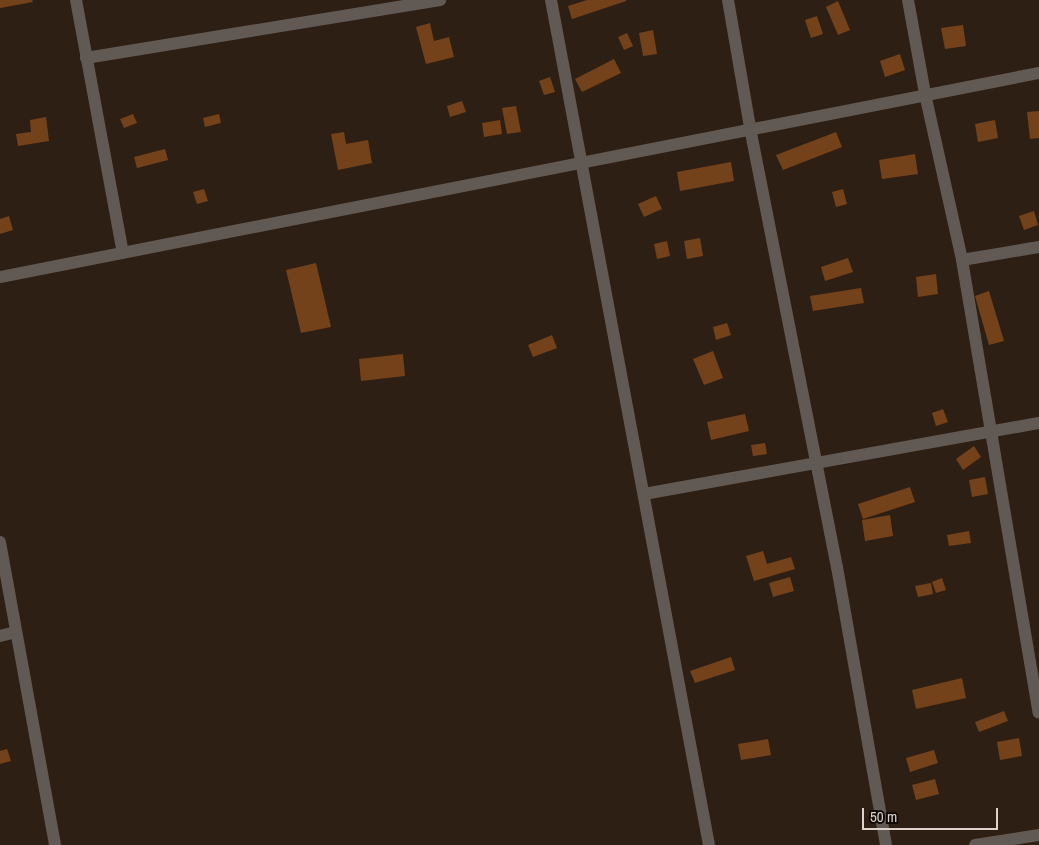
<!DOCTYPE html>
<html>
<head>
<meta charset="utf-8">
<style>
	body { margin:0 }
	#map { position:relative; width:1039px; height:845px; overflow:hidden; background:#2e1f14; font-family:"Archivo Narrow",sans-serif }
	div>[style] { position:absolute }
	.building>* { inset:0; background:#73421a }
	.street>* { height:12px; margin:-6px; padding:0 6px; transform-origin:6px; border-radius:6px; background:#615953 }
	span { translate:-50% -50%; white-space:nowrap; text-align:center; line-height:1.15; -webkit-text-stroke:5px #110b06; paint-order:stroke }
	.scale { position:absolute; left:862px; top:808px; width:136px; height:22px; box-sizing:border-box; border:2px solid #ded3cc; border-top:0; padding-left:6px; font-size:15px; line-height:18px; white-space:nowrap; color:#ded3cc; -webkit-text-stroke:4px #110b06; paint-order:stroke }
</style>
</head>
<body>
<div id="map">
	<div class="building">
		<i style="clip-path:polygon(0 0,32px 0,33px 2px,0 8px)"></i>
		<i style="clip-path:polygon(587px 0,626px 0,626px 1px,572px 19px,568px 6px)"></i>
		<i style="clip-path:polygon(838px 1px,850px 30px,838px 35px,826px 7px)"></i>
		<i style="clip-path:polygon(817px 16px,823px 34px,811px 38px,805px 20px)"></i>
		<i style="clip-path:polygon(430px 23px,434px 41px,449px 37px,454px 57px,426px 64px,416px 27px)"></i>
		<i style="clip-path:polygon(963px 25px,966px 46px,945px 49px,941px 28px)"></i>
		<i style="clip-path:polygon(653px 30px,657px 54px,643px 56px,639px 33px)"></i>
		<i style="clip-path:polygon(627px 33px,633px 46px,624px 50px,618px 37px)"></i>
		<i style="clip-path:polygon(900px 54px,905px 70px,885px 77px,880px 61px)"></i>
		<i style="clip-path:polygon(614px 59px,621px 73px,582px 92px,575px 79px)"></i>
		<i style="clip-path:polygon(550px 77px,555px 92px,544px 95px,539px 81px)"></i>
		<i style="clip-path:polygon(462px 101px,466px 112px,450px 117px,447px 106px)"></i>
		<i style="clip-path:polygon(516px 106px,521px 132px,507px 134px,502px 108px)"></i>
		<i style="clip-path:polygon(1039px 111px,1039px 138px,1030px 139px,1027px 112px)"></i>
		<i style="clip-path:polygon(133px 114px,137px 123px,124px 128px,120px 119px)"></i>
		<i style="clip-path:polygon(219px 114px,221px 123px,205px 127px,203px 118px)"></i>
		<i style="clip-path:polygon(46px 117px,49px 141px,18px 146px,16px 134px,31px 132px,30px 120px)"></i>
		<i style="clip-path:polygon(500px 120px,502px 134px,484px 137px,482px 123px)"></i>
		<i style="clip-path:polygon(995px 120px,998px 138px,978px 142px,975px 124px)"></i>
		<i style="clip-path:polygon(344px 132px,346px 144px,368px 140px,372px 163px,338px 170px,331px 134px)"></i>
		<i style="clip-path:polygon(836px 132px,842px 147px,783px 170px,776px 155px)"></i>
		<i style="clip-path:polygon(165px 149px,168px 160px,137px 168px,134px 157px)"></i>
		<i style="clip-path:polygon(915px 154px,918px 174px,882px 179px,879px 160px)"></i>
		<i style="clip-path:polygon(731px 162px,734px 181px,680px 191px,677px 172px)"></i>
		<i style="clip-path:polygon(204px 189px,208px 201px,197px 204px,193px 192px)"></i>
		<i style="clip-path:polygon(843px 189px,847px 204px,836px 207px,832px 192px)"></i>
		<i style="clip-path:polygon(656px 196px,662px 209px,644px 217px,638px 204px)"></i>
		<i style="clip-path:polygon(1034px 211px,1038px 225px,1024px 230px,1019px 216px)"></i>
		<i style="clip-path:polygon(9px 216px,13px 230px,0 234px,0 219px)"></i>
		<i style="clip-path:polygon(700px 238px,703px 256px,687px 259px,684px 241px)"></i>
		<i style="clip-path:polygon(667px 241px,670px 256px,657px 259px,654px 244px)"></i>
		<i style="clip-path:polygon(848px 258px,853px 272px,825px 281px,821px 267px)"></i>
		<i style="clip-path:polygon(316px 263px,331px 327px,301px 333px,286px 270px)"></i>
		<i style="clip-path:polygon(936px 274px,938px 294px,918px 297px,916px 277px)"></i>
		<i style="clip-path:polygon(861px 288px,864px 303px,813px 311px,810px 296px)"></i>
		<i style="clip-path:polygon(989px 291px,1004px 341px,989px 345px,975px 296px)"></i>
		<i style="clip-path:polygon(727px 323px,731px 335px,716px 340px,713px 327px)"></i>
		<i style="clip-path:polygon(552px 335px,557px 348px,533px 357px,528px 345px)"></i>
		<i style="clip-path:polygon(713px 351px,723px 378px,704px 385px,693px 359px)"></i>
		<i style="clip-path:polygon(403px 354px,405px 376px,361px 381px,359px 359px)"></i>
		<i style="clip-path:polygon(943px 409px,948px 422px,936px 426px,932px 413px)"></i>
		<i style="clip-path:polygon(745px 414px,749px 431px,711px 440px,707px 422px)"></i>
		<i style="clip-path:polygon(765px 443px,767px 454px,753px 456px,751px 445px)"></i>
		<i style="clip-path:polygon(974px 446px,981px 457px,963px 470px,956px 459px)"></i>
		<i style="clip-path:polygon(985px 477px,988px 494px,972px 497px,969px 480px)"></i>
		<i style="clip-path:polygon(910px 487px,915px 502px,863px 519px,858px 504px)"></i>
		<i style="clip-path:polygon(890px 515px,893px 536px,865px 541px,862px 520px)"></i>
		<i style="clip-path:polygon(969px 531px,971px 543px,949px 546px,947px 535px)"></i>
		<i style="clip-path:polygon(763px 551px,767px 564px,791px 557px,795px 569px,754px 581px,746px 556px)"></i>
		<i style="clip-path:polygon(790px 577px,794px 591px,773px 597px,769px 583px)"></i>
		<i style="clip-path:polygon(942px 578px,946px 590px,936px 593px,932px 582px)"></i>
		<i style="clip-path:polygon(931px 583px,933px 594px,918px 597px,915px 586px)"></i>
		<i style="clip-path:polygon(731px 657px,735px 670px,695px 683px,690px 671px)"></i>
		<i style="clip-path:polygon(962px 678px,966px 698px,916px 709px,912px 690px)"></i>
		<i style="clip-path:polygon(1004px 711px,1008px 721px,979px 732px,975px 722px)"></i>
		<i style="clip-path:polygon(1019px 738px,1022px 756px,1000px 760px,997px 742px)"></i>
		<i style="clip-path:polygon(768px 739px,771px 755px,741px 760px,738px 744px)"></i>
		<i style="clip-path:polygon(7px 749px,11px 761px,0 764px,0 751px)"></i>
		<i style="clip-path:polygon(934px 750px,938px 763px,910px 772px,906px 758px)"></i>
		<i style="clip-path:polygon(935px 779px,939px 794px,916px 800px,912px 785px)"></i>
	</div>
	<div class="street">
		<i style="left:76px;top:0;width:257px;rotate:79.5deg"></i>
		<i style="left:551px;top:0;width:860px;rotate:79.41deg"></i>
		<i style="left:728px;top:0;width:130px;rotate:80.2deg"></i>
		<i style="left:750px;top:128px;width:448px;rotate:78.8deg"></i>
		<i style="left:837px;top:567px;width:282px;rotate:80deg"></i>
		<i style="left:908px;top:0;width:96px;rotate:79.7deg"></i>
		<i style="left:925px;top:94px;width:170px;rotate:77.4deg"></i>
		<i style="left:962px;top:260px;width:459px;rotate:80.4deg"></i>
		<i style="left:86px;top:58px;width:359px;rotate:-9.3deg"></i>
		<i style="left:962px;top:260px;width:78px;rotate:-9.6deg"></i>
		<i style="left:0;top:277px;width:1059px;rotate:-11.11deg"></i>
		<i style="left:644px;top:494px;width:401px;rotate:-10.2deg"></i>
		<i style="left:0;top:542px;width:308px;rotate:79.7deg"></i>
		<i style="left:0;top:636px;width:16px;rotate:-14deg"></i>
		<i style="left:975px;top:845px;width:65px;rotate:-8.9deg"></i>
	</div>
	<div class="scale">50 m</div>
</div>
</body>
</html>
